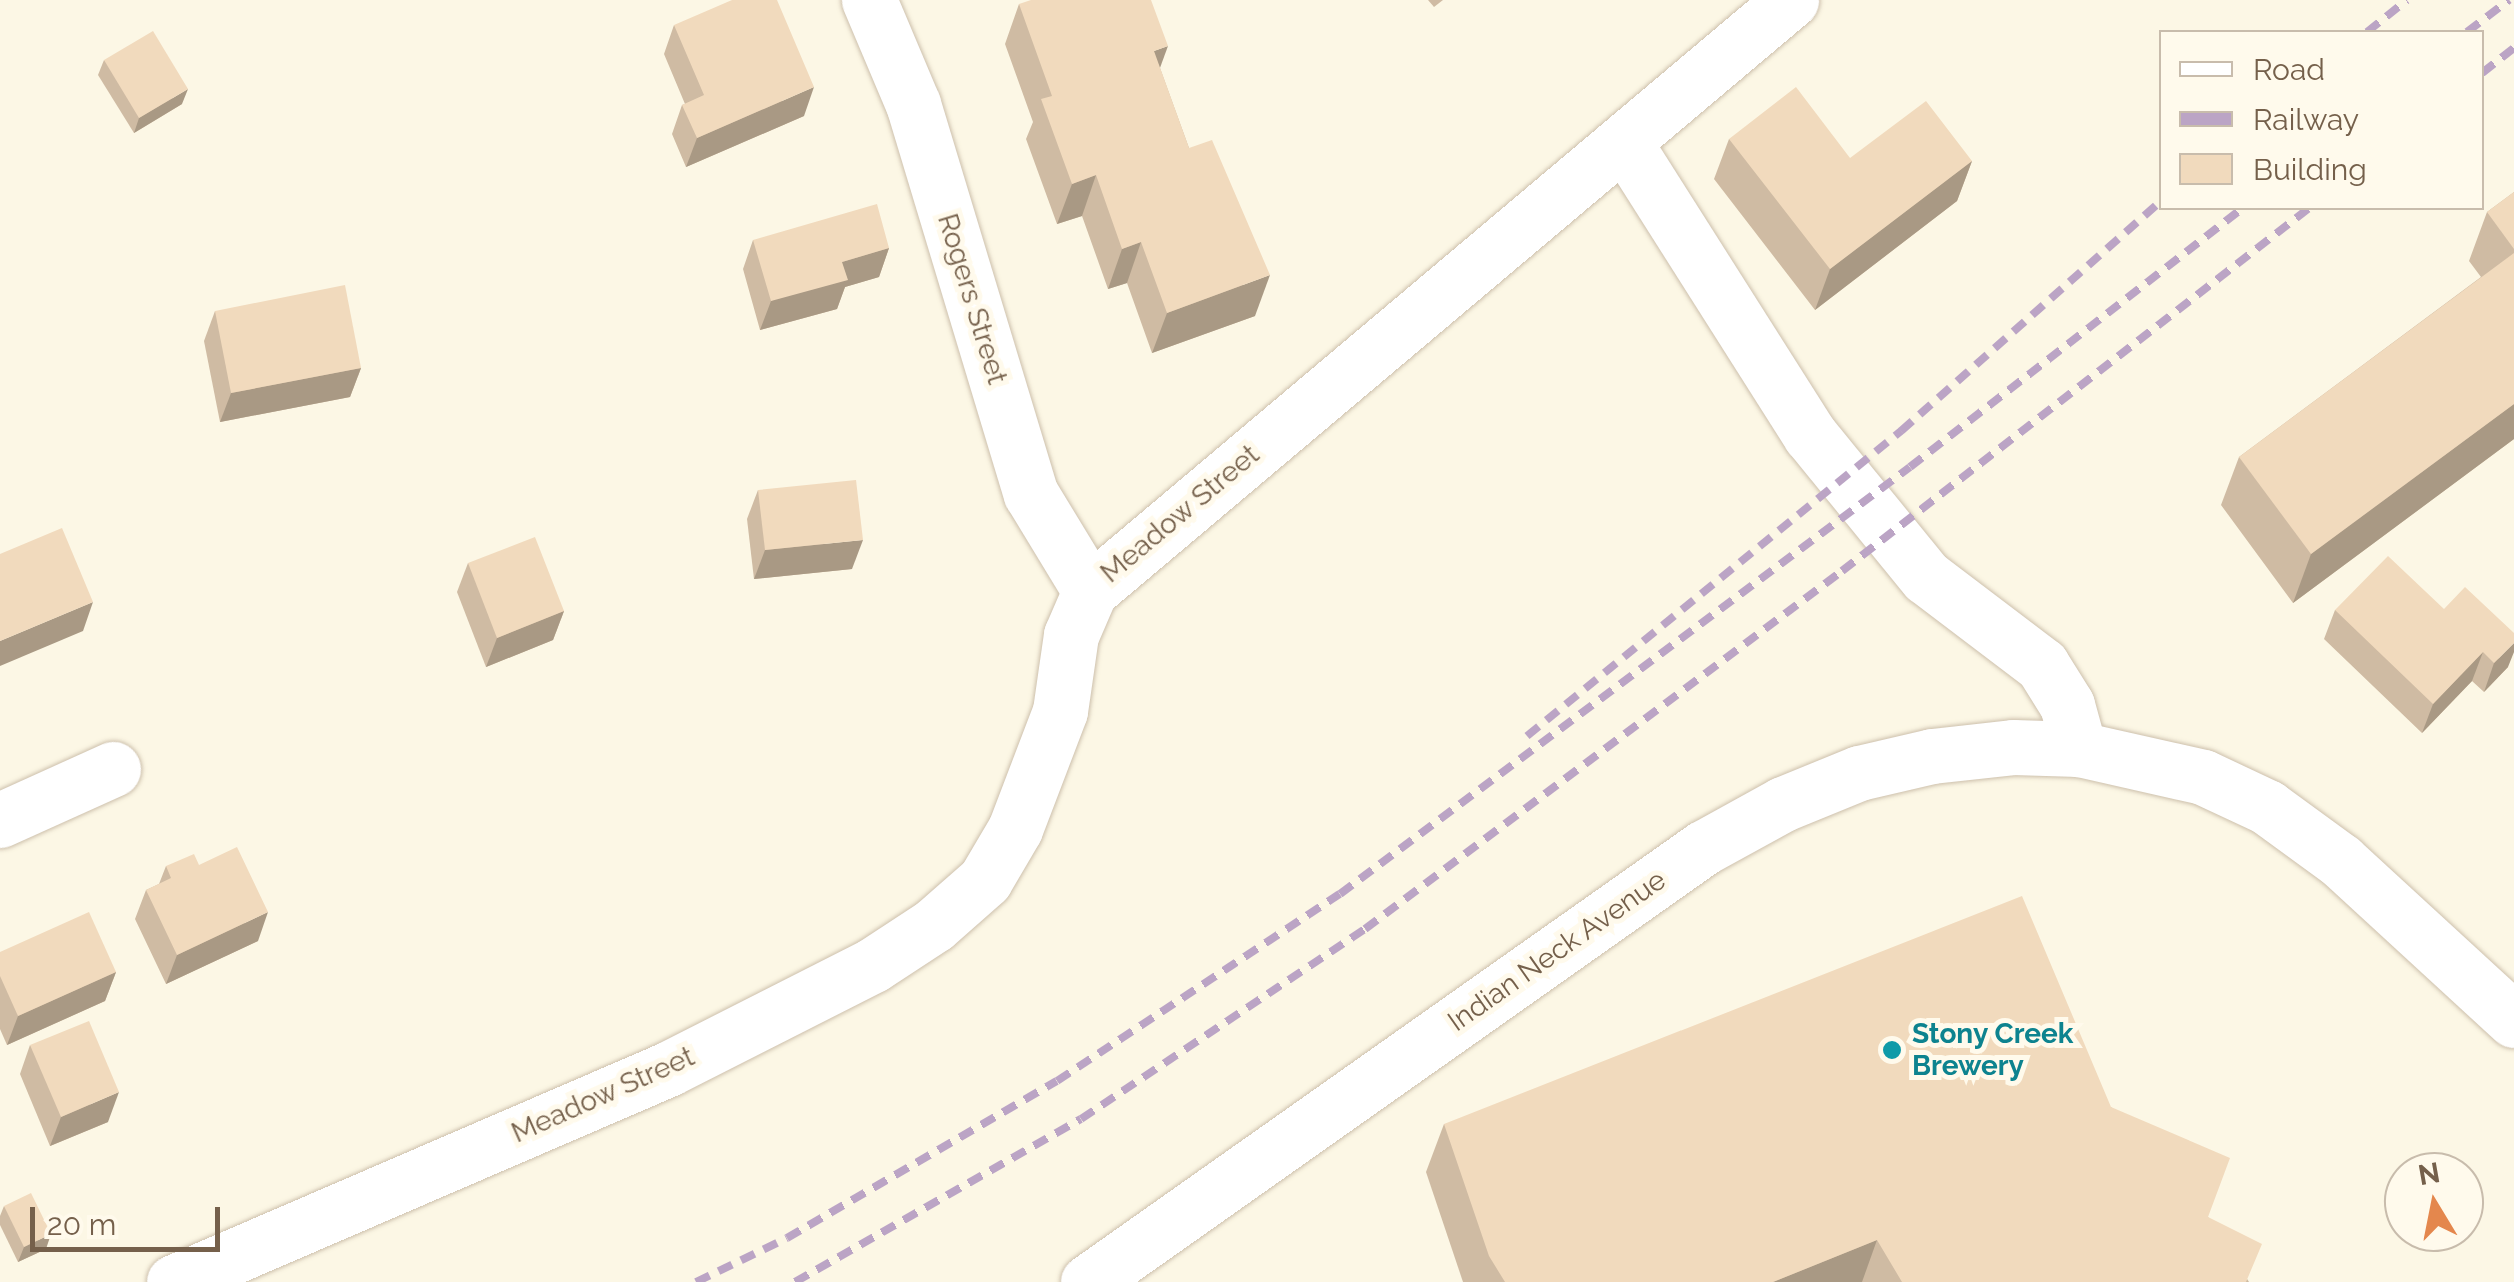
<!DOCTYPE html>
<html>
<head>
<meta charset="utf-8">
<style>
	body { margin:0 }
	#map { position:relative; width:2514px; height:1282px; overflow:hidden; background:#fcf7e5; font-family:Raleway,sans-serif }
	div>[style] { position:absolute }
	.roads { filter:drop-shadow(0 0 2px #cdc0ac) drop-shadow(0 0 2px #cdc0ac) }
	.minor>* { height:55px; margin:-27.5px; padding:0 27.5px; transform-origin:27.5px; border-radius:27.5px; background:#fff }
	.rail>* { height:8px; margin-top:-4px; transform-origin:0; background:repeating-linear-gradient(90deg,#bba4c5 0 15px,transparent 0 25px) }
	.wall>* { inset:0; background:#cfbba3 }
	.shaded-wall>* { inset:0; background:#a99984 }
	.building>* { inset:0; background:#f1dabd }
	.dots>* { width:28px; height:28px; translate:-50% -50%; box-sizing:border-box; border:5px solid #fffaec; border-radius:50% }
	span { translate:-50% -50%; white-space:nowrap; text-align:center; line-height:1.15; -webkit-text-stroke:10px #fffaec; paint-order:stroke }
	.street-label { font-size:28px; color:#75604b }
	.culture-label { font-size:28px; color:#0d838f; font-weight:700 }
	.left { translate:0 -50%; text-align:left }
	.legend { position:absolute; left:2159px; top:30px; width:325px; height:180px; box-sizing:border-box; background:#fffaec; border:2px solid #c8bcac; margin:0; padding:12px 18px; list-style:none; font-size:30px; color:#75604b }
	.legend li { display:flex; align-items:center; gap:20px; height:50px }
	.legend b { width:50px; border:2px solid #c8bcac }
	.north { position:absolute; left:2384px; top:1152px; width:100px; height:100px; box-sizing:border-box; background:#fffaec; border:2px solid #c8bcac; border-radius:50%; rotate:350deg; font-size:28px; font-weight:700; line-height:40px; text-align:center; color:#75604b }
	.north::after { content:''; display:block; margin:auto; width:35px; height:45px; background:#e4874d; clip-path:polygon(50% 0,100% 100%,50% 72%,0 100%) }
	.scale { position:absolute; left:30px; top:1207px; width:190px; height:45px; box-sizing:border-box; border:5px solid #75604b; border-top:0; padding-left:12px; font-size:30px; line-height:35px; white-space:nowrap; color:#75604b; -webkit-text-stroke:8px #fffaec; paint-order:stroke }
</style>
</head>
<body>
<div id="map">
	<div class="roads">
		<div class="minor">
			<i style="left:869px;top:0;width:113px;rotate:67.1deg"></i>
			<i style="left:913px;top:104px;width:407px;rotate:73.2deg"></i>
			<i style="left:1031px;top:494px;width:114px;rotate:58.7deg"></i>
			<i style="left:1624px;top:142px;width:347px;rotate:57.6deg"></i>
			<i style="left:1810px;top:435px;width:183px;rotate:50.8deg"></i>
			<i style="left:1926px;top:577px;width:146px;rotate:37.2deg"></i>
			<i style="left:2042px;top:665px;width:47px;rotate:58deg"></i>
			<i style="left:2067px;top:705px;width:46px;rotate:74.7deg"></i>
			<i style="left:0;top:820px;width:124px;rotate:-24.3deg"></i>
			<i style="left:174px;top:1282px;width:538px;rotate:-23.32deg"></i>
			<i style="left:668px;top:1069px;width:230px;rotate:-26.9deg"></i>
			<i style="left:873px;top:965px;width:73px;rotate:-33.3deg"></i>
			<i style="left:934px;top:925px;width:68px;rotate:-41.4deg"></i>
			<i style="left:985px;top:880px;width:59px;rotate:-59.5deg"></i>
			<i style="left:1015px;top:829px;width:126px;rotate:-69.1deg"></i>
			<i style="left:1060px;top:711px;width:77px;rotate:-81.8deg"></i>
			<i style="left:1071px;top:635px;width:48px;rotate:-66.6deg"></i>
			<i style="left:1090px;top:591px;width:917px;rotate:-40.13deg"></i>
			<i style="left:1088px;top:1282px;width:753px;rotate:-35.21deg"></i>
			<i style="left:1703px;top:848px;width:91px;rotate:-28.8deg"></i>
			<i style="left:1783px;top:804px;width:82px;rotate:-22.2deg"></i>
			<i style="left:1859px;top:773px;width:75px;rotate:-13.1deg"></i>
			<i style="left:1932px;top:756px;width:81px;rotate:-6.3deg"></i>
			<i style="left:2013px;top:747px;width:66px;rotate:1.7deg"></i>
			<i style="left:2079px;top:749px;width:127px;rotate:12.7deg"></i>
			<i style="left:2203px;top:777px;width:71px;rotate:25.1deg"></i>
			<i style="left:2267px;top:807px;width:92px;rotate:36.1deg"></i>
			<i style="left:2341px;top:861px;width:235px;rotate:42.6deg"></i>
		</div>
	</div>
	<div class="rail">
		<i style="left:2367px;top:32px;width:51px;rotate:-38.7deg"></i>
		<i style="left:2467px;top:32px;width:53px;rotate:-37.3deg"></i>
		<i style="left:2482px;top:73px;width:41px;rotate:-38deg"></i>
		<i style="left:1527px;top:736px;width:483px;rotate:-39.2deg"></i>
		<i style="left:1901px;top:431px;width:349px;rotate:-41.5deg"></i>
		<i style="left:696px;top:1282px;width:101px;rotate:-25.8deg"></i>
		<i style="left:787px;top:1238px;width:312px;rotate:-30.2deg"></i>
		<i style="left:1057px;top:1081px;width:339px;rotate:-33.5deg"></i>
		<i style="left:1340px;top:894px;width:712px;rotate:-36.84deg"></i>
		<i style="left:1910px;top:467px;width:422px;rotate:-37.9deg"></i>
		<i style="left:795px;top:1282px;width:329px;rotate:-29.7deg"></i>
		<i style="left:1081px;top:1119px;width:342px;rotate:-33.8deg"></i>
		<i style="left:1365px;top:929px;width:596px;rotate:-36.89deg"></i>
		<i style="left:1842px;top:571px;width:591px;rotate:-37.86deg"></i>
	</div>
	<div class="wall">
		<i style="clip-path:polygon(1428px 0,1443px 0,1434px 7px)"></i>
		<i style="clip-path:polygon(1019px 4px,1160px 68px,1189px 148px,1255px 316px,1152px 353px,1127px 283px,1108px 289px,1082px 216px,1057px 224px,1026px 139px,1033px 122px,1005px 44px)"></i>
		<i style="clip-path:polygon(674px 25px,804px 116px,686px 167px,672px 134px,682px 105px,685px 104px,664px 54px)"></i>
		<i style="clip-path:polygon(104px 60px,182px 104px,134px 133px,98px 75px)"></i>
		<i style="clip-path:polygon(1729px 139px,1850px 158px,1972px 161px,1957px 201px,1815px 310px,1714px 179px)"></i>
		<i style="clip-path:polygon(2514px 192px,2514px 439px,2293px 603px,2221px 505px,2239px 457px,2481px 277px,2469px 261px,2487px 212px)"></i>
		<i style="clip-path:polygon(753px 240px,889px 248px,879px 277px,845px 287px,837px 309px,760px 330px,743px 269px)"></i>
		<i style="clip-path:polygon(215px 311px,361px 368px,350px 397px,220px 422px,204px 341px)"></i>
		<i style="clip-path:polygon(758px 490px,852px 569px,754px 579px,747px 519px)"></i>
		<i style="clip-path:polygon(468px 563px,564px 611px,553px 640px,486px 667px,457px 592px)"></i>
		<i style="clip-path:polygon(2444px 609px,2508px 667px,2484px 692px,2472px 681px,2422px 733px,2324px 639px,2335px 610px)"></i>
		<i style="clip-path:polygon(199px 865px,258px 941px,166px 984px,135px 919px,146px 890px,159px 884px,166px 866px)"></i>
		<i style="clip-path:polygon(0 952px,116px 972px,105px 1001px,7px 1045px,0 1029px)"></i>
		<i style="clip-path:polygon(30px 1045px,108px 1122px,50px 1146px,20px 1074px)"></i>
		<i style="clip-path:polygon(2111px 1107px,2208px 1217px,2249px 1282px,1463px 1282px,1426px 1172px,1444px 1124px)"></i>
		<i style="clip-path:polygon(4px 1206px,46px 1249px,18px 1262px,0 1225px,0 1216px)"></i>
	</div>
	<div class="shaded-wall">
		<i style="clip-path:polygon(1168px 46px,1153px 87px,1154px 51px)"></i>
		<i style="clip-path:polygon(814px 87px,804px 116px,686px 167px,697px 138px)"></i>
		<i style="clip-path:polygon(188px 89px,182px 104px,134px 133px,139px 118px)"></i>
		<i style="clip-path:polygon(1972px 161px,1957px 201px,1815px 310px,1830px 269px)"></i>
		<i style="clip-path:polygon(1096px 175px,1082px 216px,1057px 224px,1072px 184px)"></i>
		<i style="clip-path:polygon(1141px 242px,1127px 283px,1108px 289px,1122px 249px)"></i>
		<i style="clip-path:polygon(889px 248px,879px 277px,845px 287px,837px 309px,760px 330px,771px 301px,842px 262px)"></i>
		<i style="clip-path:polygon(1270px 275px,1255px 316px,1152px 353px,1167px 313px)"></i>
		<i style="clip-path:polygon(361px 368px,350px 397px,220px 422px,231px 393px)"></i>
		<i style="clip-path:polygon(2514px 404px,2514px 439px,2293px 603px,2311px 554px)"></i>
		<i style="clip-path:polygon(863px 540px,852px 569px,754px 579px,765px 550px)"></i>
		<i style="clip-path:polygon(93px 602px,83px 631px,0 666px,0 641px)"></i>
		<i style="clip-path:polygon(564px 611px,553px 640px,486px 667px,497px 638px)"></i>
		<i style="clip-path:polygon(2514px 643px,2514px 652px,2508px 667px,2484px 692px,2494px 663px)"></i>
		<i style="clip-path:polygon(2483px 652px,2472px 681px,2422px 733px,2433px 704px)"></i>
		<i style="clip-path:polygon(268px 912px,258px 941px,166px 984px,177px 955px)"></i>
		<i style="clip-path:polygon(116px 972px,105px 1001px,7px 1045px,18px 1016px)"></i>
		<i style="clip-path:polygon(119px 1092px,108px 1122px,50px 1146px,61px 1117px)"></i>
		<i style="clip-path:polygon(51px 1234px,46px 1249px,18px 1262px,24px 1247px)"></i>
		<i style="clip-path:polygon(1877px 1240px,1862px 1282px,1773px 1282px)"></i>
	</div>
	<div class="building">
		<i style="clip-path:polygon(732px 0,777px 0,814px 87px,697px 138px,682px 105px,704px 95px,674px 25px)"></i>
		<i style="clip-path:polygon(1031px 0,1151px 0,1168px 46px,1154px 51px,1189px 148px,1212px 140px,1270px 275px,1167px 313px,1141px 242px,1122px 249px,1096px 175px,1072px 184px,1041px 99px,1052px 96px,1019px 4px)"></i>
		<i style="clip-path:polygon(153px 31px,188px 89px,139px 118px,104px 60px)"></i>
		<i style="clip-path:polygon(1796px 87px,1850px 158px,1926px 101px,1972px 161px,1830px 269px,1729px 139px)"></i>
		<i style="clip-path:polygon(2514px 192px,2514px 249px,2487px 212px)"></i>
		<i style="clip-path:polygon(877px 204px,889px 248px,842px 262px,848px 280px,771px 301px,753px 240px)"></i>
		<i style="clip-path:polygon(2514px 253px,2514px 404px,2311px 554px,2239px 457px)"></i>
		<i style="clip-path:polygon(345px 285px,361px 368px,231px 393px,215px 311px)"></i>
		<i style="clip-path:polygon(856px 480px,863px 540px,765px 550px,758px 490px)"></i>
		<i style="clip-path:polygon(62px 528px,93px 602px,0 641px,0 554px)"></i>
		<i style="clip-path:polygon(535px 537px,564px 611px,497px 638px,468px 563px)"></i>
		<i style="clip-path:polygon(2388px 556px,2444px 609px,2465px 587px,2514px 633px,2514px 643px,2494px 663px,2483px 652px,2433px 704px,2335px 610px)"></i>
		<i style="clip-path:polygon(237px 847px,268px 912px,177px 955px,146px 890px,171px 878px,166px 866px,194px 854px,199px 865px)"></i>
		<i style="clip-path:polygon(2022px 896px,2111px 1107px,2230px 1158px,2208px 1217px,2262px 1244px,2246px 1282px,1902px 1282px,1877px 1240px,1773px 1282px,1505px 1282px,1489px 1256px,1444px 1124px)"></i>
		<i style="clip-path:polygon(89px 912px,116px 972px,18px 1016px,0 976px,0 952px)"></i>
		<i style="clip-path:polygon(89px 1021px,119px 1092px,61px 1117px,30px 1045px)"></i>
		<i style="clip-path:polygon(31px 1193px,51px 1234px,24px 1247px,4px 1206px)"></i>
	</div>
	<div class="dots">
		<i style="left:1892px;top:1050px;background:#0f9aa8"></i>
	</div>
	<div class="street-label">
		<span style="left:972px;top:299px;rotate:73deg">Rogers Street</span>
		<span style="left:1180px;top:514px;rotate:-40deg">Meadow Street</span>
		<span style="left:1557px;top:951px;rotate:-35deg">Indian Neck Avenue</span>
		<span style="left:603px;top:1095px;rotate:-24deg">Meadow Street</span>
	</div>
	<div class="culture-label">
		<span class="left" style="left:1912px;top:1050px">Stony Creek<br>Brewery</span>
	</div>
	<ul class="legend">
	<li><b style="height:12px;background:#fff"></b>Road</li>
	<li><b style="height:12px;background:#bba4c5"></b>Railway</li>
	<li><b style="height:28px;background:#f1dabd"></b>Building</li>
	</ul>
	<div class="north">N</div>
	<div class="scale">20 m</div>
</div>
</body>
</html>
